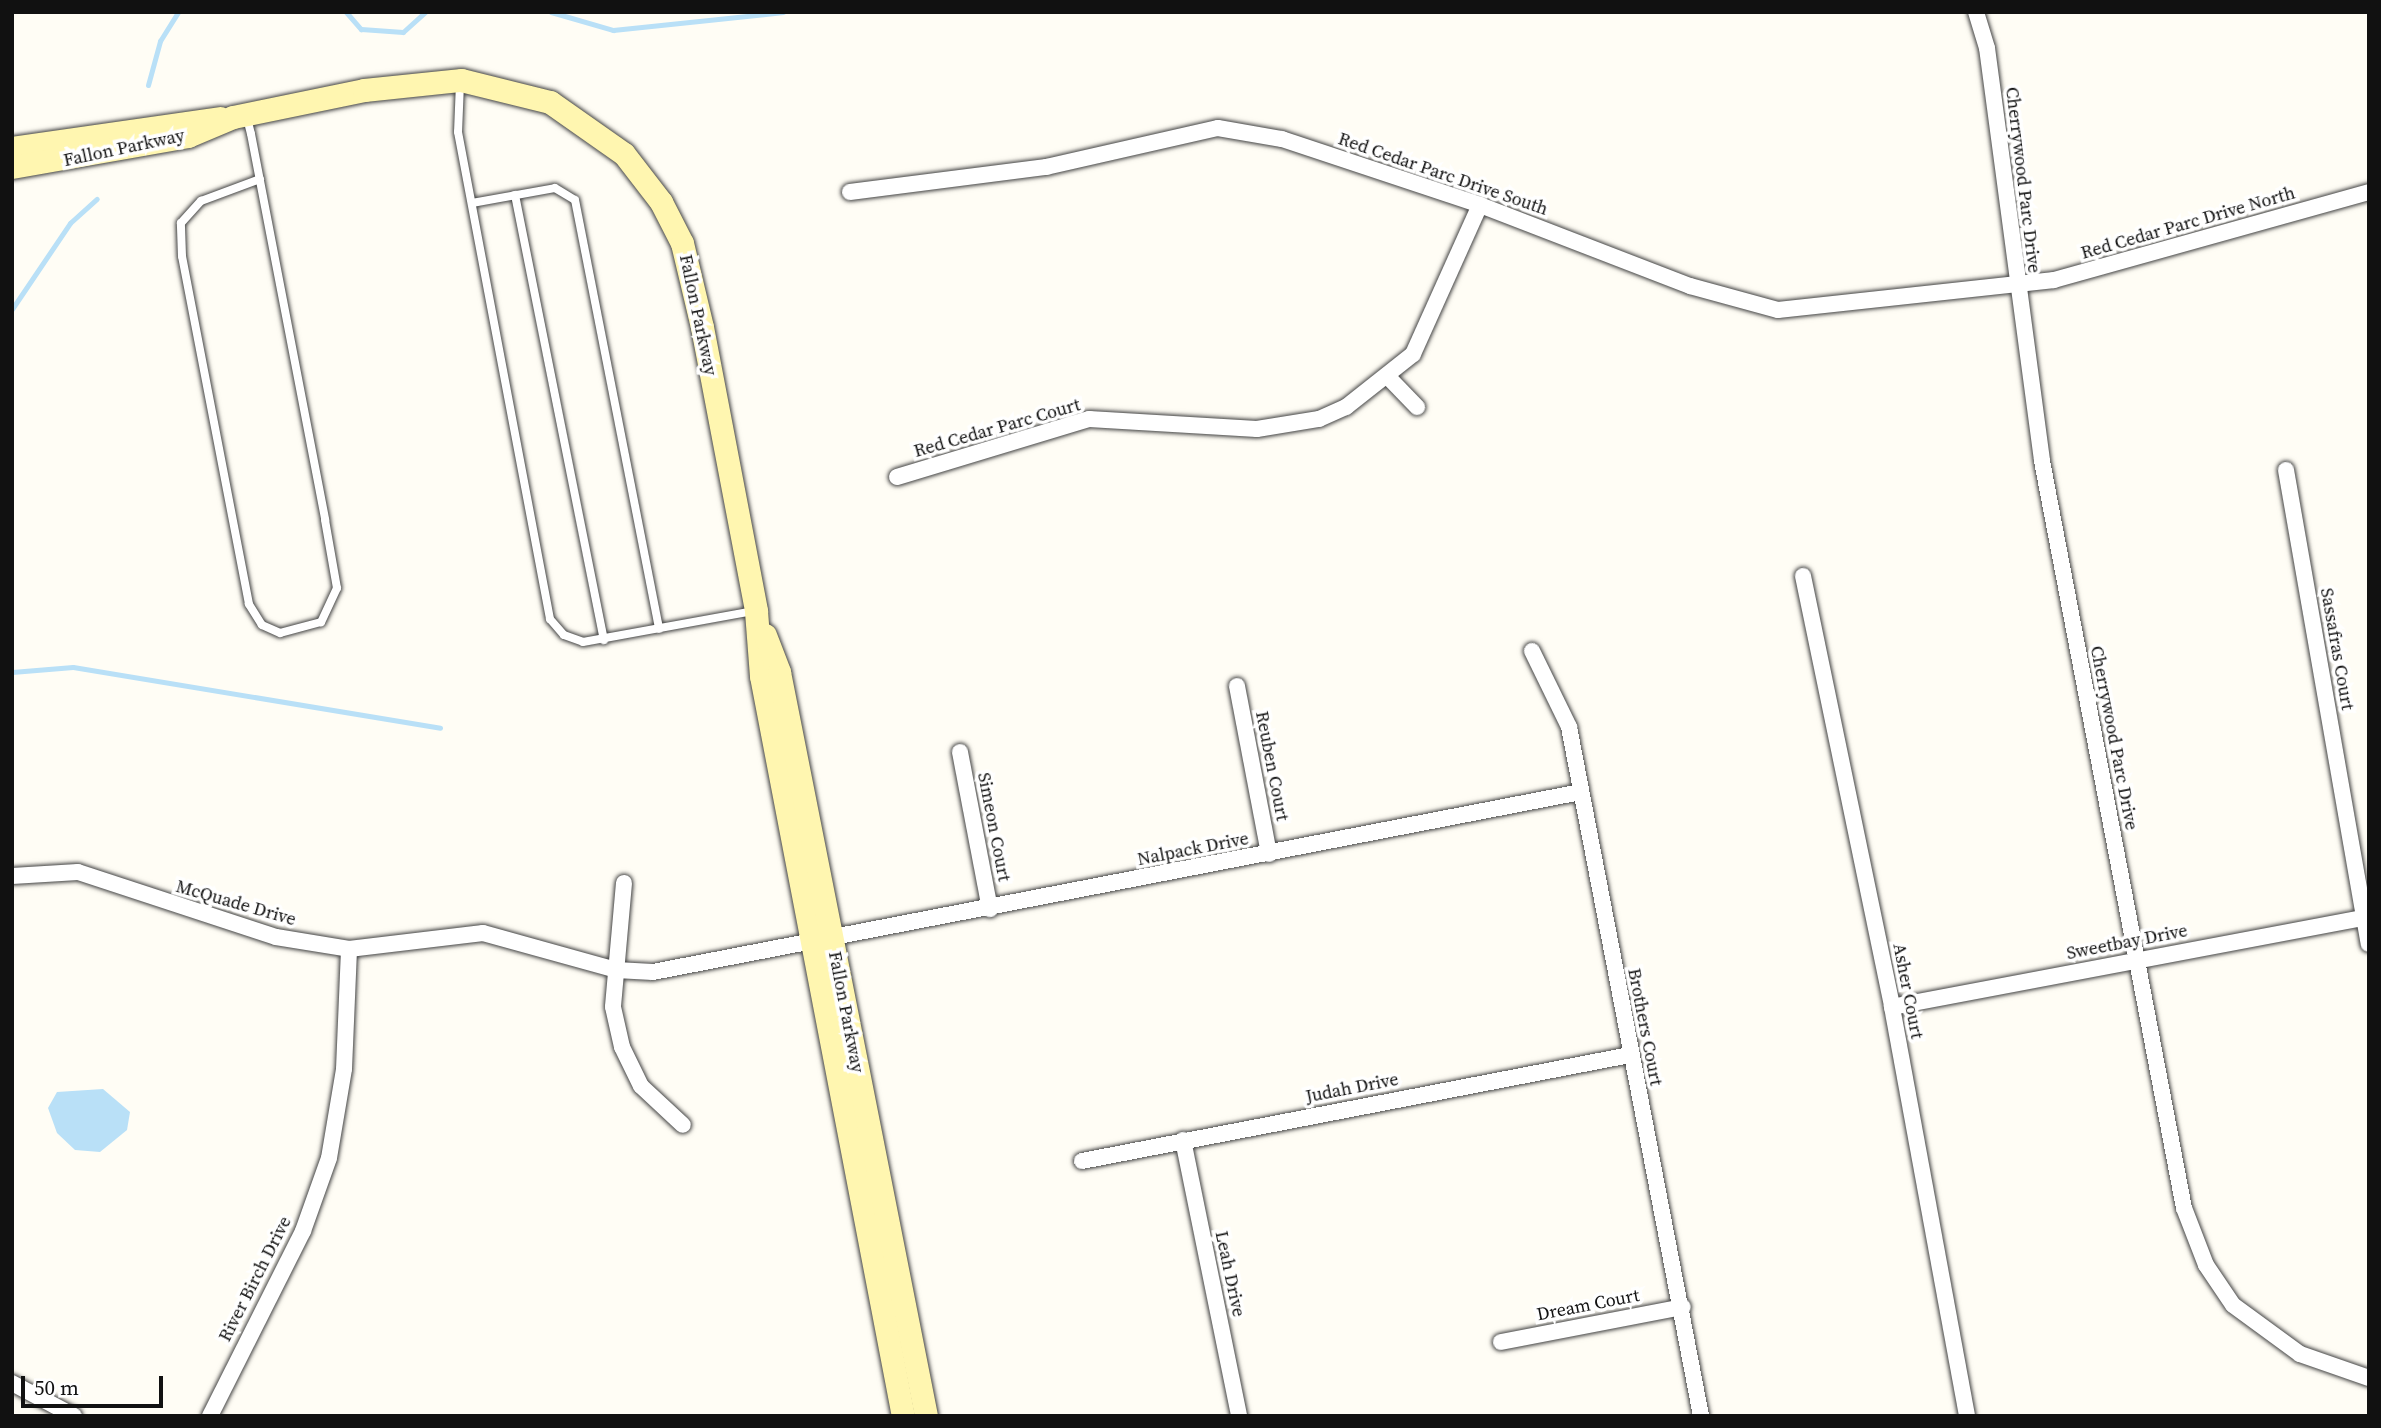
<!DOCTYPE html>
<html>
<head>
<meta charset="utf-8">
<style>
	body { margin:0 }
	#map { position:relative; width:2381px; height:1428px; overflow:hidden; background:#fffdf5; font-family:"Source Serif 4",serif }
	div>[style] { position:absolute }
	.water>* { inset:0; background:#b9e0f7 }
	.stream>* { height:5px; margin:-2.5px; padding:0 2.5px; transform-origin:2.5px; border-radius:2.5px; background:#b9e0f7 }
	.roads { filter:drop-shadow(0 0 2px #444) drop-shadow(0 0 2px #444) }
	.lane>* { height:8px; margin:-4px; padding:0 4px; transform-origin:4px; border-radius:4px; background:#fff }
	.street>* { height:16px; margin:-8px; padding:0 8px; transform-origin:8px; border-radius:8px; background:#fff }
	.secondary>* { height:23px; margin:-11.5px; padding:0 11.5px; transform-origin:11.5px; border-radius:11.5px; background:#fff6b0 }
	span { translate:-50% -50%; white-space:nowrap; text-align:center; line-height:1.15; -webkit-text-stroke:7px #fff; paint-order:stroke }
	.street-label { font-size:18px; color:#111 }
	.frame { position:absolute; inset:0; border:14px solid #111; pointer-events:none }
	.scale { position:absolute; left:21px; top:1376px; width:142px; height:32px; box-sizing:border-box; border:4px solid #111; border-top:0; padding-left:9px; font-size:21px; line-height:24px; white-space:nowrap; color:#111; -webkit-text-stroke:5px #fff; paint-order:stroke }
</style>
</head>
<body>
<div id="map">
	<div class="water">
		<i style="clip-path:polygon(103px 1089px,130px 1112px,127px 1130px,100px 1152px,75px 1150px,57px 1133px,48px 1108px,57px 1092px)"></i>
	</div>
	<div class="stream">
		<i style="left:346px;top:12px;width:23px;rotate:49deg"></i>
		<i style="left:361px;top:29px;width:42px;rotate:4.1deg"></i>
		<i style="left:403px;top:32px;width:30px;rotate:-42deg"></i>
		<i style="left:551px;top:12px;width:65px;rotate:16.2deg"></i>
		<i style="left:613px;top:30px;width:171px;rotate:-6deg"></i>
		<i style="left:148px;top:85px;width:46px;rotate:-74.7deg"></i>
		<i style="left:160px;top:41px;width:34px;rotate:-58deg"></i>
		<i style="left:12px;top:309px;width:104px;rotate:-56deg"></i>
		<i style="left:70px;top:223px;width:36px;rotate:-42deg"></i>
		<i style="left:12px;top:672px;width:61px;rotate:-4.7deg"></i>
		<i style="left:73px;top:667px;width:372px;rotate:9.4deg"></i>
	</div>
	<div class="roads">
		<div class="lane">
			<i style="left:460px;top:83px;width:49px;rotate:92.3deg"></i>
			<i style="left:458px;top:132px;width:496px;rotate:79.3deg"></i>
			<i style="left:550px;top:619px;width:21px;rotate:49deg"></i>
			<i style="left:564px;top:635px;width:20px;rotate:20deg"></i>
			<i style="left:583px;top:642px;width:174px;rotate:-10.3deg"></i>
			<i style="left:247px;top:118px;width:16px;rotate:76deg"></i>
			<i style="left:251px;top:134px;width:393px;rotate:79.1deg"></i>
			<i style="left:325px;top:520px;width:69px;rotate:80deg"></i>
			<i style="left:337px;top:588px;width:38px;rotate:115deg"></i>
			<i style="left:321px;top:622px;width:42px;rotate:165deg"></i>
			<i style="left:280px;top:633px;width:20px;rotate:-156deg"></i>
			<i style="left:262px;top:625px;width:25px;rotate:-122deg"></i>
			<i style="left:249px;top:604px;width:354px;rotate:-100.9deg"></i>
			<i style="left:182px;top:256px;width:33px;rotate:-92deg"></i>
			<i style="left:181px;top:223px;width:30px;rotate:-48deg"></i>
			<i style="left:201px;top:201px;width:63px;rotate:-20.4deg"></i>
			<i style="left:515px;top:195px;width:454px;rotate:78.7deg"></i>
			<i style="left:472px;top:203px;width:84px;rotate:-10.2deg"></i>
			<i style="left:555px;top:188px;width:23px;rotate:31deg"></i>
			<i style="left:575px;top:200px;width:437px;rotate:78.9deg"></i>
		</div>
		<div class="street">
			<i style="left:1976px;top:12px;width:38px;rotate:73deg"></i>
			<i style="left:1987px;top:48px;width:417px;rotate:82.4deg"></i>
			<i style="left:2042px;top:461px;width:760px;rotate:79.24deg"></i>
			<i style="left:2184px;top:1208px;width:61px;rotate:68.9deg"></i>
			<i style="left:2206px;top:1265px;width:48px;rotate:56deg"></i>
			<i style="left:2233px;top:1305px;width:83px;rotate:36.2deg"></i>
			<i style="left:2300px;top:1354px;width:73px;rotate:19.2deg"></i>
			<i style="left:850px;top:192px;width:198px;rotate:-7.3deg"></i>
			<i style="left:1046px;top:167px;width:176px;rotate:-12.8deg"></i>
			<i style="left:1218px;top:128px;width:65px;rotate:9.8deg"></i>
			<i style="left:1282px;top:139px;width:209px;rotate:18.4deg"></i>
			<i style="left:1480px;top:205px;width:225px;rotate:21.1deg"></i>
			<i style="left:1690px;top:286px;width:91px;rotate:15.3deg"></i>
			<i style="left:1778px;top:310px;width:278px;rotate:-6.2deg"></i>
			<i style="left:2054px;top:280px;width:327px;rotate:-15.6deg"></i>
			<i style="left:1390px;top:379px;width:39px;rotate:46deg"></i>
			<i style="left:2286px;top:470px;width:481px;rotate:80.1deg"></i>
			<i style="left:897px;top:477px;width:201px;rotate:-16.8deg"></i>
			<i style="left:1089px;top:419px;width:168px;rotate:3.4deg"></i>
			<i style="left:1257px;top:429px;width:63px;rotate:-9.2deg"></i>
			<i style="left:1319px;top:419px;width:30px;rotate:-24deg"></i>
			<i style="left:1346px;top:407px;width:85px;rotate:-38.3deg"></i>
			<i style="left:1413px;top:354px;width:163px;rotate:-65.8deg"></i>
			<i style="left:1803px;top:576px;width:440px;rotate:78.3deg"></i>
			<i style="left:1892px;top:1007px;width:416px;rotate:79.6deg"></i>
			<i style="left:1532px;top:651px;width:85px;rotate:64deg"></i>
			<i style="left:1569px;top:727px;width:702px;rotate:79.15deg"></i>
			<i style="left:1237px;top:686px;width:171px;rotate:79.2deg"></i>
			<i style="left:960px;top:752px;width:160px;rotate:79.2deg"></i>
			<i style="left:12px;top:876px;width:66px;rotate:-3.5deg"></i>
			<i style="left:78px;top:872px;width:208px;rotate:18.2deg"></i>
			<i style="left:276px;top:937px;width:74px;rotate:9.3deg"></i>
			<i style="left:349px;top:949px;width:135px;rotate:-6.8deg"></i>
			<i style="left:483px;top:933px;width:138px;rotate:15.5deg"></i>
			<i style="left:616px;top:970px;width:37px;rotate:3deg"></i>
			<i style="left:653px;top:972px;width:945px;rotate:-10.98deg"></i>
			<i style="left:624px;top:883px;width:124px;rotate:95.1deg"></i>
			<i style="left:613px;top:1007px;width:41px;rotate:77.3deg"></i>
			<i style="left:622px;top:1047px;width:43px;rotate:64deg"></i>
			<i style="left:641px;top:1086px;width:57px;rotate:42.9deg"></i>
			<i style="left:1892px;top:1007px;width:485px;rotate:-10.7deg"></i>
			<i style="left:1183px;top:1140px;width:282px;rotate:78.5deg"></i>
			<i style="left:1082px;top:1161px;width:558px;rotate:-10.95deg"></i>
			<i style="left:1501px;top:1342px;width:185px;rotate:-10.9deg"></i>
			<i style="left:12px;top:1383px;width:70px;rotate:28deg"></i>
			<i style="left:210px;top:1416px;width:207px;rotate:-63.3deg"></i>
			<i style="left:303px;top:1231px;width:77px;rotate:-70.4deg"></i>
			<i style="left:329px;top:1158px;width:90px;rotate:-80.4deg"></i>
			<i style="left:344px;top:1069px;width:120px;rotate:-87.6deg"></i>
		</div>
		<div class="secondary">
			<i style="left:12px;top:148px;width:210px;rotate:-8.2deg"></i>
			<i style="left:12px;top:167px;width:179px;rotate:-10deg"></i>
			<i style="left:188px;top:136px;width:49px;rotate:-22.9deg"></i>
			<i style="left:233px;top:117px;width:134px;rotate:-11.6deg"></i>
			<i style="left:364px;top:90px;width:98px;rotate:-5.9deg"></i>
			<i style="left:461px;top:80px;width:92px;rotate:13.9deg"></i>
			<i style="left:550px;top:102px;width:90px;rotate:35.1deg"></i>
			<i style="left:624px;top:154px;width:61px;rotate:52.4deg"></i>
			<i style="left:661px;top:202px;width:46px;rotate:62.9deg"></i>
			<i style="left:682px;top:243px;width:86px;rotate:76.6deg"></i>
			<i style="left:702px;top:327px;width:289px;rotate:79.2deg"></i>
			<i style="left:756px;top:611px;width:65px;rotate:85.6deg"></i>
			<i style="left:761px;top:676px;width:754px;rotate:79.14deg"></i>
			<i style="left:765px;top:635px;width:40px;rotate:69deg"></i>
			<i style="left:779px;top:672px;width:758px;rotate:78.82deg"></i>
		</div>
	</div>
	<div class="street-label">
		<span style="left:124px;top:148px;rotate:-12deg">Fallon Parkway</span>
		<span style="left:1443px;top:174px;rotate:19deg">Red Cedar Parc Drive South</span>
		<span style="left:2023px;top:180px;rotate:83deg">Cherrywood Parc Drive</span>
		<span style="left:2188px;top:223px;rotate:-16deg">Red Cedar Parc Drive North</span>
		<span style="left:698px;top:315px;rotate:78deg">Fallon Parkway</span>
		<span style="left:997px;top:428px;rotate:-16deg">Red Cedar Parc Court</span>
		<span style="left:2337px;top:649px;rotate:80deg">Sassafras Court</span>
		<span style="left:2114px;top:738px;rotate:79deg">Cherrywood Parc Drive</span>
		<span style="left:1272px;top:766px;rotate:79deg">Reuben Court</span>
		<span style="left:994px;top:827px;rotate:79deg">Simeon Court</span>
		<span style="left:1193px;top:849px;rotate:-11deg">Nalpack Drive</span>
		<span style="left:236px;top:903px;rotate:16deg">McQuade Drive</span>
		<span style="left:2127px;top:942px;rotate:-11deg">Sweetbay Drive</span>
		<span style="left:1908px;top:991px;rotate:79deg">Asher Court</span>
		<span style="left:846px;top:1012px;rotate:79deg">Fallon Parkway</span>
		<span style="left:1645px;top:1027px;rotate:79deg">Brothers Court</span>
		<span style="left:1352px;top:1088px;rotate:-11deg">Judah Drive</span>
		<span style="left:1230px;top:1274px;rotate:78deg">Leah Drive</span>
		<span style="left:255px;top:1279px;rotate:-63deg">River Birch Drive</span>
		<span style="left:1588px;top:1305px;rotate:-11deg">Dream Court</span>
	</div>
	<div class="frame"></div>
	<div class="scale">50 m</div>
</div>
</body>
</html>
